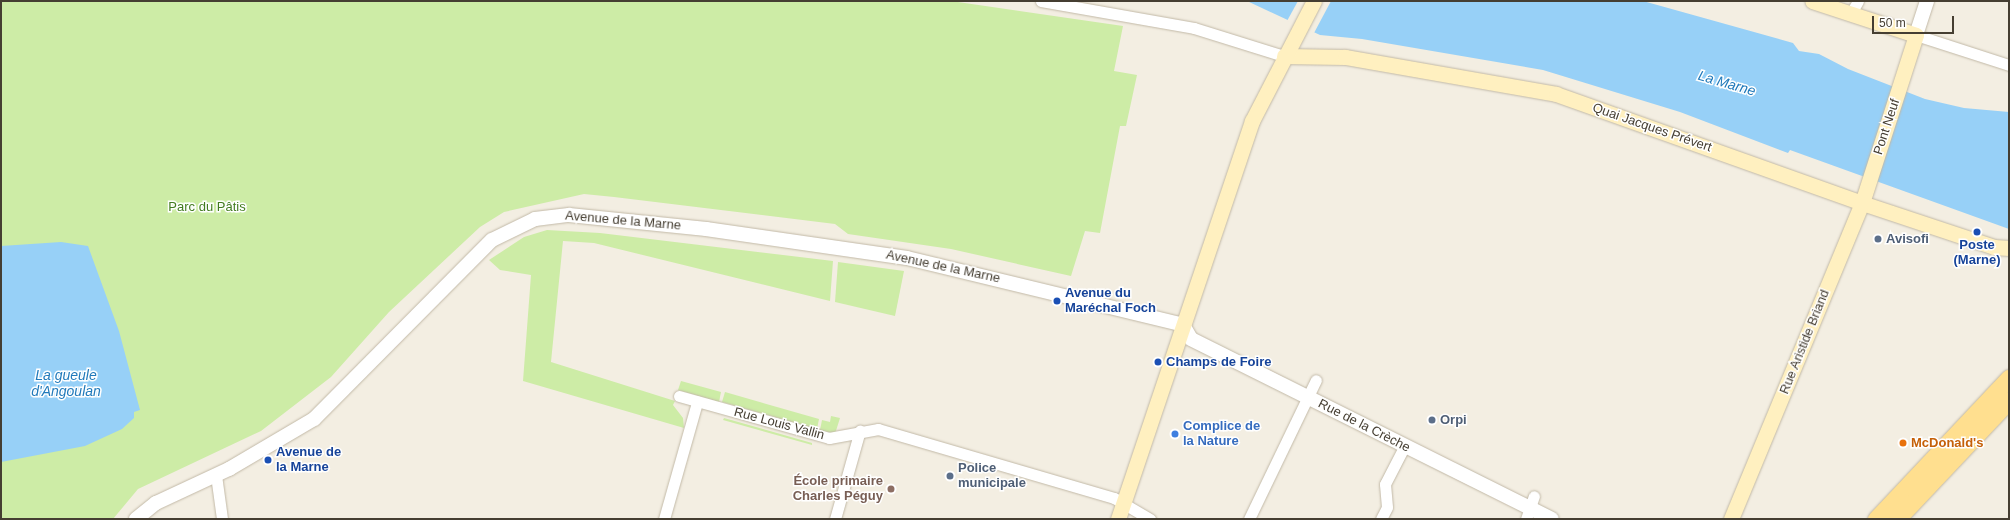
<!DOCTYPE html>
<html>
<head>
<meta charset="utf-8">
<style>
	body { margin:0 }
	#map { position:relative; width:2010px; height:520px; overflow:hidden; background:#f3eee2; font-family:Arial,sans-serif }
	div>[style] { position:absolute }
	.green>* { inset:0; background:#cdeca6 }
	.water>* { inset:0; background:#97d0f7 }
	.pier>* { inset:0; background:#f3eee2 }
	.roads { filter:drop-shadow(0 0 1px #c2b9a7) drop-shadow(0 0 1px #c2b9a7) }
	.minor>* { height:11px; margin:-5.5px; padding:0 5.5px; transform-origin:5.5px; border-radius:5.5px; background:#fff }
	.tertiary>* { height:14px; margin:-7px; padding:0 7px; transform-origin:7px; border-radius:7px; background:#fff }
	.secondary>* { height:15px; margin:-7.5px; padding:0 7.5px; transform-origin:7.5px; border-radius:7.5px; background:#fff0c0 }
	.primary>* { height:17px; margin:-8.5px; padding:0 8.5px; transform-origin:8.5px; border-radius:8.5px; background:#ffdf8f }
	.dots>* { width:11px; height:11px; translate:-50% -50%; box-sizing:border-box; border:2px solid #fff; border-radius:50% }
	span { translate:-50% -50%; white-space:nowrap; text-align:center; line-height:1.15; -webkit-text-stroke:3px #fff; paint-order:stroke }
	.street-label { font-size:13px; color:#453e32 }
	.park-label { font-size:13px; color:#437c20 }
	.service-label { font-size:13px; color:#4e5e75; font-weight:700 }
	.left { translate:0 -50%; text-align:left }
	.transit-label { font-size:13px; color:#164399; font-weight:700 }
	.shop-label { font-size:13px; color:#366cbe; font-weight:700 }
	.food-label { font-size:13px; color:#c56008; font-weight:700 }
	.education-label { font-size:13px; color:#785e54; font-weight:700 }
	.right { translate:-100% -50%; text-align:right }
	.water-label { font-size:14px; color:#217abb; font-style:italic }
	.frame { position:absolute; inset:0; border:2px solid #453e32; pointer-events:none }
	.scale { position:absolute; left:1872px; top:16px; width:82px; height:18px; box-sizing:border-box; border:2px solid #453e32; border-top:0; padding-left:5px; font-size:12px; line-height:14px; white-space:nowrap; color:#453e32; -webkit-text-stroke:3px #fff; paint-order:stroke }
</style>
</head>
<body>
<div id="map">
	<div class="green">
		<i style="clip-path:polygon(1px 1px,951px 1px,1123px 26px,1114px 71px,1137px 75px,1126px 126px,1120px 126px,1100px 233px,1085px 231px,1071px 276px,951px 249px,848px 234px,835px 224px,614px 197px,584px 194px,504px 212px,480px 227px,389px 312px,331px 377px,261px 431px,138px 489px,113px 519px,1px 519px)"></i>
		<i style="clip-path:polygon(547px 230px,600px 233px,833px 261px,830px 301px,594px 243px,563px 241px,551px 362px,675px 401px,673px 405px,683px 418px,684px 428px,523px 381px,531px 275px,500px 270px,489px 260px,524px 237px)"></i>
		<i style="clip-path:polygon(838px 262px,904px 271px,895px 316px,835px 302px)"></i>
		<i style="clip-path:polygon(681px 381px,721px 392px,719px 402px,678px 390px)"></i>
		<i style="clip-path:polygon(725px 392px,819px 419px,817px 429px,722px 402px)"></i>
		<i style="clip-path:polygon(831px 416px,840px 418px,835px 434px,820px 430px,822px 420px,830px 422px)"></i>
		<i style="clip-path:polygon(724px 418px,812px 443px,812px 445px,723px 420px)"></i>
	</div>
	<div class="water">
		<i style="clip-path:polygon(1247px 1px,1643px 1px,1793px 43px,1799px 51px,1819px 54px,1848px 69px,1925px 99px,1964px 108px,2009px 112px,2009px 229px,1790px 150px,1788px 153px,1680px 112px,1543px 70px,1362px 39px,1320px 35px)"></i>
		<i style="clip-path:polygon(61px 242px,88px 246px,119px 331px,140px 410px,134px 412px,134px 418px,122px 429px,85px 446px,1px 462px,1px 246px)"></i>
	</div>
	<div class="pier">
		<i style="clip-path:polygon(1298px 1px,1331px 1px,1314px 33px,1287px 21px)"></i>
	</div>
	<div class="roads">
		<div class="minor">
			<i style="left:1041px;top:1px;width:155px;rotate:10deg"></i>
			<i style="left:1194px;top:28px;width:94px;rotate:17.3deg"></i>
			<i style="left:1851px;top:13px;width:14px;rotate:-60deg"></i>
			<i style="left:1916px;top:35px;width:98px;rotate:17.9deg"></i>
			<i style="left:679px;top:396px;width:156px;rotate:15.6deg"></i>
			<i style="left:829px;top:438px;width:50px;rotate:-10.4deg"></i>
			<i style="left:878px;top:429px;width:246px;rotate:16.3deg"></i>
			<i style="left:1114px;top:498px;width:42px;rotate:30.3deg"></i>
			<i style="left:216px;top:475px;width:44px;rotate:82.2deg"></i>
			<i style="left:664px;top:519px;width:122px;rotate:-74.2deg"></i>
			<i style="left:835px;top:519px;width:92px;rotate:-74.3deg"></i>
			<i style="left:1249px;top:519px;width:154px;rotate:-64.3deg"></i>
			<i style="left:1381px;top:519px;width:13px;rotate:-63deg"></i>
			<i style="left:1387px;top:507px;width:23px;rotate:-95deg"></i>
			<i style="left:1385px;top:484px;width:42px;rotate:-62.8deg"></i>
			<i style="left:1526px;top:519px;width:24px;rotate:-71deg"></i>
		</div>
		<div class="tertiary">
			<i style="left:1916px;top:35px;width:36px;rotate:-72deg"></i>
			<i style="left:136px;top:519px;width:26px;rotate:-39deg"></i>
			<i style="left:156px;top:503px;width:81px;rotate:-25deg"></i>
			<i style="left:229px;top:469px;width:99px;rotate:-30.5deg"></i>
			<i style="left:314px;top:419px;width:252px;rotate:-45.2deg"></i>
			<i style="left:492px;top:240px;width:48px;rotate:-26deg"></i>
			<i style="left:535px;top:219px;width:34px;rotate:-7deg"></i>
			<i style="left:569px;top:215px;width:138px;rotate:5.8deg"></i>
			<i style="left:706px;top:229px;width:203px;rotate:8.2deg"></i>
			<i style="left:907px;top:258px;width:284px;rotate:13.6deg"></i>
			<i style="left:1183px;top:325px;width:16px;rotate:60deg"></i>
			<i style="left:1191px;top:339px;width:403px;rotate:26.5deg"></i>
		</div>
		<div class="secondary">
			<i style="left:1284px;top:56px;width:61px;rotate:0.9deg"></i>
			<i style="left:1345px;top:57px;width:214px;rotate:9.9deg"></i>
			<i style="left:1556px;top:94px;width:325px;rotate:19.6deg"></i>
			<i style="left:1862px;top:203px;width:139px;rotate:18.4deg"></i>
			<i style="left:1994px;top:247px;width:15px;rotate:4deg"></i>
			<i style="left:1118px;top:519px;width:420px;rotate:-71.4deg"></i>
			<i style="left:1252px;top:121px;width:135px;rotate:-62.7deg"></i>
			<i style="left:1731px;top:519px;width:342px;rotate:-67.5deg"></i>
			<i style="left:1862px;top:203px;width:176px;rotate:-72.2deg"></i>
			<i style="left:1916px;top:35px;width:109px;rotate:-161.9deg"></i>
		</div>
		<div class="primary">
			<i style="left:1876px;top:519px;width:194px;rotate:-46.7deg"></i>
			<i style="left:1897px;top:519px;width:163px;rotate:-46.7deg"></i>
		</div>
	</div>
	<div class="dots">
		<i style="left:1977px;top:232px;background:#1a4fb4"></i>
		<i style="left:1878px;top:239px;background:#5c6f8a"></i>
		<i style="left:1057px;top:301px;background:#1a4fb4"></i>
		<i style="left:1158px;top:362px;background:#1a4fb4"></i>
		<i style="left:1432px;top:420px;background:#5c6f8a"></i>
		<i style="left:1175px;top:434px;background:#3f7fe0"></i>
		<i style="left:1903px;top:443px;background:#e8710a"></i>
		<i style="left:268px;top:460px;background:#1a4fb4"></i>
		<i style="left:950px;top:476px;background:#5c6f8a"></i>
		<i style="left:891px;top:489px;background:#8d6e63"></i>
	</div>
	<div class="street-label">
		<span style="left:1887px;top:127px;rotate:-72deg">Pont Neuf</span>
		<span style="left:1652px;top:128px;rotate:19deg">Quai Jacques Prévert</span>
		<span style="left:623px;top:221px;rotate:5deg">Avenue de la Marne</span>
		<span style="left:943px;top:267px;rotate:12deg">Avenue de la Marne</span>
		<span style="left:1805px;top:342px;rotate:-68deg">Rue Aristide Briand</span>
		<span style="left:779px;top:424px;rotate:15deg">Rue Louis Vallin</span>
		<span style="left:1364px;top:426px;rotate:27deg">Rue de la Crèche</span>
	</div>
	<div class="park-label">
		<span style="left:207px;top:207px">Parc du Pâtis</span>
	</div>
	<div class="service-label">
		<span class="left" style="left:1886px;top:239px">Avisofi</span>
		<span class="left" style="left:1440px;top:420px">Orpi</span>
		<span class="left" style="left:958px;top:476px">Police<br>municipale</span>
	</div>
	<div class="transit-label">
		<span style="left:1977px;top:253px">Poste<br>(Marne)</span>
		<span class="left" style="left:1065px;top:301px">Avenue du<br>Maréchal Foch</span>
		<span class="left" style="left:1166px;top:362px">Champs de Foire</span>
		<span class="left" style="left:276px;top:460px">Avenue de<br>la Marne</span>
	</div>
	<div class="shop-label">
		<span class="left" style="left:1183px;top:434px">Complice de<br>la Nature</span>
	</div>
	<div class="food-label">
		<span class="left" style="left:1911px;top:443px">McDonald's</span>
	</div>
	<div class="education-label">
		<span class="right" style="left:883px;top:489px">École primaire<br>Charles Péguy</span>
	</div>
	<div class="water-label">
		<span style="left:1727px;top:83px;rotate:16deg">La Marne</span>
		<span style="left:66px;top:383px">La gueule<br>d'Angoulan</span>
	</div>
	<div class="frame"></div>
	<div class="scale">50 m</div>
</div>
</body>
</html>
